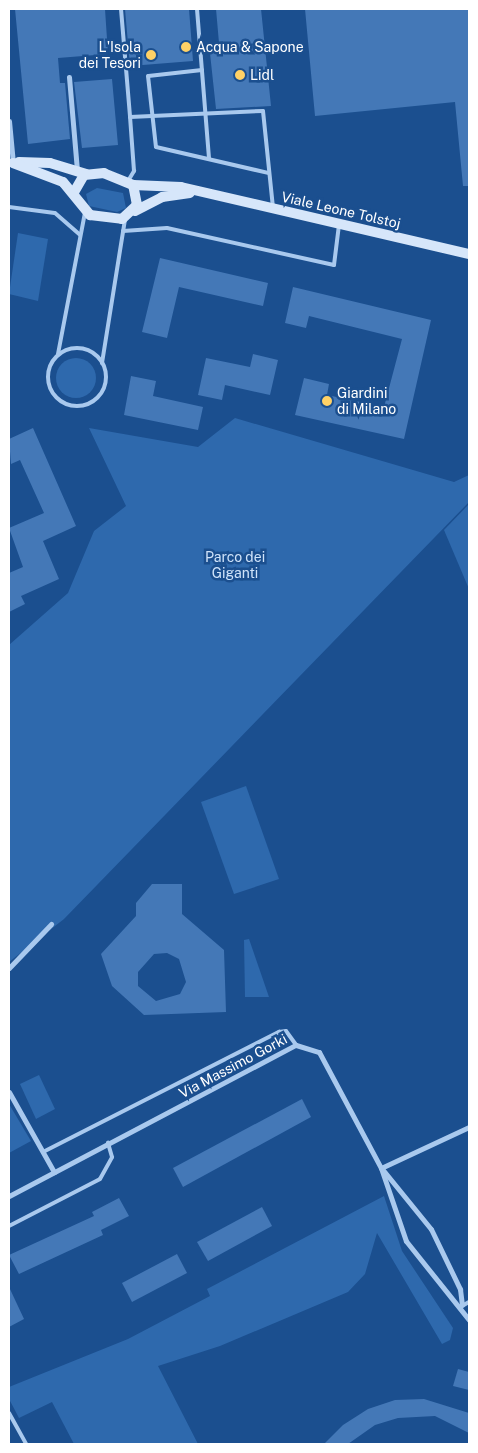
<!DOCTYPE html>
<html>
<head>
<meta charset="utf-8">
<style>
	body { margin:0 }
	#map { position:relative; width:478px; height:1453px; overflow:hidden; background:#1b4f8f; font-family:"Public Sans",sans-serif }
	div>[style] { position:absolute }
	.green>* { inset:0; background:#2e69ad }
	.round { border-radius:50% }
	.building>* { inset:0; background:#4478b7 }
	.lane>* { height:4px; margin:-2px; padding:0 2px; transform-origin:2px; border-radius:2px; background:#a9c9ee }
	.lane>.ring { margin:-2px; padding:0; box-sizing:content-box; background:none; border:4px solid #a9c9ee; border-radius:50% }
	.street>* { height:5px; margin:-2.5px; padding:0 2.5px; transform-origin:2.5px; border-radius:2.5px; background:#a9c9ee }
	.secondary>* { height:10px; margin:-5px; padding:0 5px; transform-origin:5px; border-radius:5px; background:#d6e6fa }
	.dots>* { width:14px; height:14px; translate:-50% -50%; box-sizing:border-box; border:2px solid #1b4f8f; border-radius:50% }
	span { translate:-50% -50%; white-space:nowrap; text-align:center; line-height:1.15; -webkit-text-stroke:5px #1b4f8f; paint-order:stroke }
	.poi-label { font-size:14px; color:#fff }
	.right { translate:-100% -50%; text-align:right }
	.left { translate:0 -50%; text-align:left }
	.street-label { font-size:14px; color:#fff }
	.park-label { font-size:14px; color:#cfe3fa }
	.frame { position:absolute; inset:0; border:10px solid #fff; pointer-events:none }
</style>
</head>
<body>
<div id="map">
	<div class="green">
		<i style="clip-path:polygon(97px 188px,123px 193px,126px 208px,117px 212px,89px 206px,86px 194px)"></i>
		<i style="clip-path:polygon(18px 233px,48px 239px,38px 301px,9px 294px)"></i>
		<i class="round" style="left:56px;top:358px;width:40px;height:40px"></i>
		<i style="clip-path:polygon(235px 418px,454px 482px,469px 475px,469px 502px,64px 919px,9px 962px,9px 645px,68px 593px,94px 531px,126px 506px,89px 428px,198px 447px)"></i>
		<i style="clip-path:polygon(469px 504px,469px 589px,444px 530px)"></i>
		<i style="clip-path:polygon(246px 786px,279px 879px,234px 894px,201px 802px)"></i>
		<i style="clip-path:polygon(249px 939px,269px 997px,245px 997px,244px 940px)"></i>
		<i style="clip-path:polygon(39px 1075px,55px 1109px,36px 1119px,20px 1084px)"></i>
		<i style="clip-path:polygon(9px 1104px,31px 1141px,9px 1153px)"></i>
		<i style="clip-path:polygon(384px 1196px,402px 1251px,453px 1328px,450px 1340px,442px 1344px,377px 1233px,365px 1274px,348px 1292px,220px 1346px,158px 1366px,198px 1444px,74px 1444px,52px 1402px,19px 1418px,9px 1399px,9px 1387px,128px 1339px,210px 1296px,207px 1289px)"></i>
	</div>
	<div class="building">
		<i style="clip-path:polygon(15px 9px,105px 9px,108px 54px,58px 58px,60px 83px,65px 83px,70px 139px,28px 144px)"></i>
		<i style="clip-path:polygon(125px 9px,189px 9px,193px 61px,130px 66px)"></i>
		<i style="clip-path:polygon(216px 9px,261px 9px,271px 106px,216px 109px,209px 44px,219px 43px)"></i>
		<i style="clip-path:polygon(305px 9px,469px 9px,469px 186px,463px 186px,455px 102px,315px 116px)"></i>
		<i style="clip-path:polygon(112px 79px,118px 145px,82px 148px,74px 82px)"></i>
		<i style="clip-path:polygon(160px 258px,268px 283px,263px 306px,179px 287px,167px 338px,142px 332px)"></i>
		<i style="clip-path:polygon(293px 287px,431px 320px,404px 439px,295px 415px,304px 378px,329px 384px,327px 395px,384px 407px,402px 339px,309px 316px,306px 328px,285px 323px)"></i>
		<i style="clip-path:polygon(253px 354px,278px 360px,270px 395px,225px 385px,222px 400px,198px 395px,206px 358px,250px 367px)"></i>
		<i style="clip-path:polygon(131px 376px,156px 381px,153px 396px,203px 407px,198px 430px,124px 415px)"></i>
		<i style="clip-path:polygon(33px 428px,76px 526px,43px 541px,59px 579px,21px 596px,25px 604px,9px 612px,9px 573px,23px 567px,9px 528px,44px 513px,20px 460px,11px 464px,9px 439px)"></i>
		<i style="clip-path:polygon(evenodd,152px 884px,182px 884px,182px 914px,224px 950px,226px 1012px,144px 1015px,112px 986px,101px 954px,136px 916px,136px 903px,152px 884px,167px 953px,179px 959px,186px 982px,180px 994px,156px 1001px,138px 986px,138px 972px,154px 954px,167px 953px)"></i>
		<i style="clip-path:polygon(302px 1099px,311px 1117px,183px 1187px,173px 1168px)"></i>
		<i style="clip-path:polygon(119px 1198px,129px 1216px,101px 1230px,103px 1235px,19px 1274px,9px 1255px,94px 1216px,92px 1212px)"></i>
		<i style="clip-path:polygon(262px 1207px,272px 1226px,208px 1261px,197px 1242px)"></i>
		<i style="clip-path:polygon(177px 1254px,187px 1273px,132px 1302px,122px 1283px)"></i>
		<i style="clip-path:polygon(9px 1287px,24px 1319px,9px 1327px)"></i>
		<i style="clip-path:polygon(458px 1369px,469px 1372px,469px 1390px,453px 1386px)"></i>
		<i style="clip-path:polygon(424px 1399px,469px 1413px,469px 1433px,435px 1416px,398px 1418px,375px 1425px,348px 1444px,324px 1444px,343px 1425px,368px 1409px,395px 1400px)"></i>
	</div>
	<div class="lane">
		<i style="left:121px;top:9px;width:108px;rotate:85.2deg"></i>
		<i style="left:197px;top:9px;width:150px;rotate:85.4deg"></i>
		<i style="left:202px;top:70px;width:54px;rotate:173.7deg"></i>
		<i style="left:148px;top:76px;width:71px;rotate:83.6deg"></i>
		<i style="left:156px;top:147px;width:116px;rotate:13deg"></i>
		<i style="left:128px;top:181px;width:12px;rotate:-59deg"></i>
		<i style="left:134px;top:171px;width:54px;rotate:-94.2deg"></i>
		<i style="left:130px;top:117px;width:133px;rotate:-2.6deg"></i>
		<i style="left:263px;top:111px;width:97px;rotate:84.1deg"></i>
		<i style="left:9px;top:207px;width:46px;rotate:7.4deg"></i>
		<i style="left:55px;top:213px;width:33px;rotate:41deg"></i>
		<i style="left:123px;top:231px;width:44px;rotate:-3.9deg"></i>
		<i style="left:167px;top:228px;width:171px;rotate:12.5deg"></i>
		<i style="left:334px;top:265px;width:40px;rotate:-82.9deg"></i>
		<i class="ring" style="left:48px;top:348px;width:54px;height:54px"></i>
		<i style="left:58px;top:354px;width:144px;rotate:-79.2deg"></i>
		<i style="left:102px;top:363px;width:145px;rotate:-80.9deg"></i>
		<i style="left:43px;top:1152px;width:265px;rotate:-27deg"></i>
		<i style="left:279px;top:1032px;width:7px;rotate:-8deg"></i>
		<i style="left:286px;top:1031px;width:17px;rotate:54deg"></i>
		<i style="left:9px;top:1226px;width:102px;rotate:-27.3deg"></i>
		<i style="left:100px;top:1179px;width:25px;rotate:-61deg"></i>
		<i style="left:112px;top:1157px;width:15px;rotate:-106deg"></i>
		<i style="left:462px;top:1306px;width:8px;rotate:-30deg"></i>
		<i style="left:9px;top:1413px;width:35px;rotate:61deg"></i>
	</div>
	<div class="street">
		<i style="left:69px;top:77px;width:94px;rotate:85.1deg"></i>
		<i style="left:9px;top:121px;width:42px;rotate:84.6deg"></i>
		<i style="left:9px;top:968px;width:61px;rotate:-46.3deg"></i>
		<i style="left:9px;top:1092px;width:92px;rotate:60.6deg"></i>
		<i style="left:381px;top:1168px;width:77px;rotate:71.1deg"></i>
		<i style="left:406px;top:1241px;width:101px;rotate:51.4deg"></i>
		<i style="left:383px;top:1170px;width:76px;rotate:50.9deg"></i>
		<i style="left:431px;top:1229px;width:67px;rotate:64.2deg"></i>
		<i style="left:460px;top:1289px;width:16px;rotate:83deg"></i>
		<i style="left:9px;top:1196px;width:324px;rotate:-27.8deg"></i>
		<i style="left:296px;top:1045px;width:24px;rotate:17deg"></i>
		<i style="left:319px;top:1052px;width:132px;rotate:61.9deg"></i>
		<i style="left:381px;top:1168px;width:97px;rotate:-25deg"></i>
	</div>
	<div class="secondary">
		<i style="left:19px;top:162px;width:31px;rotate:2deg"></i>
		<i style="left:50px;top:163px;width:38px;rotate:17deg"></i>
		<i style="left:13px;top:163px;width:53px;rotate:20.8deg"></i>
		<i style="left:63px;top:182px;width:43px;rotate:50.7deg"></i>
		<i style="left:90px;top:215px;width:32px;rotate:7deg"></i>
		<i style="left:122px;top:219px;width:21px;rotate:-43deg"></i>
		<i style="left:137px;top:205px;width:20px;rotate:-101deg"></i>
		<i style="left:133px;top:185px;width:31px;rotate:-158deg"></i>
		<i style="left:104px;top:173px;width:20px;rotate:174deg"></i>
		<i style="left:84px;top:175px;width:20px;rotate:120deg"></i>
		<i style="left:133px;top:185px;width:48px;rotate:2.4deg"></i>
		<i style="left:181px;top:187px;width:296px;rotate:13.1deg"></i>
		<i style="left:135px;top:211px;width:30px;rotate:-27deg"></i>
		<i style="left:162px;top:197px;width:28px;rotate:-8deg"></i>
	</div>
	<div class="dots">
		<i style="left:186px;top:47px;background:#ffd166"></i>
		<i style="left:151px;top:55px;background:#ffd166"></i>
		<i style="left:240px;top:75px;background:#ffd166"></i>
		<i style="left:327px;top:401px;background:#ffd166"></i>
	</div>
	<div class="poi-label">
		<span class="right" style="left:141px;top:55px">L'Isola<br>dei Tesori</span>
		<span class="left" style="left:196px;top:47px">Acqua &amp; Sapone</span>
		<span class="left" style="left:250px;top:75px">Lidl</span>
		<span class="left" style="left:337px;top:401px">Giardini<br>di Milano</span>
	</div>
	<div class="street-label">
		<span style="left:341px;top:210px;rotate:13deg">Viale Leone Tolstoj</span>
		<span style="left:233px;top:1066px;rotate:-28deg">Via Massimo Gorki</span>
	</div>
	<div class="park-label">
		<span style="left:235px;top:565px">Parco dei<br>Giganti</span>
	</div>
	<div class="frame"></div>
</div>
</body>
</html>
